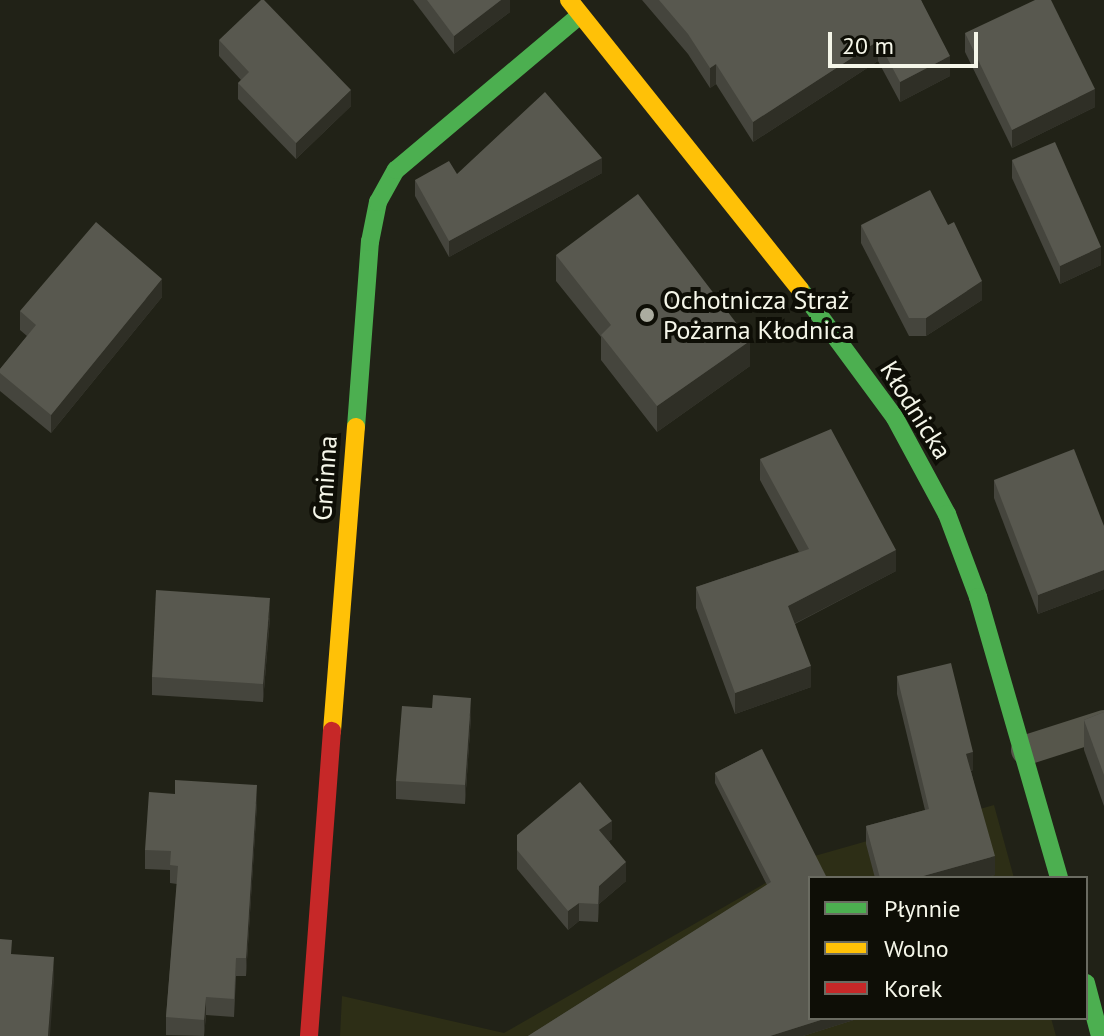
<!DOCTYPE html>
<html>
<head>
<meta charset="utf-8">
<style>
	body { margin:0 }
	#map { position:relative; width:1104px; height:1036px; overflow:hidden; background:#212217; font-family:"PT Sans",sans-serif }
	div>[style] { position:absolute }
	.built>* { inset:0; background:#2d2e16 }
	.lane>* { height:30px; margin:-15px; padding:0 15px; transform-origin:15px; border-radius:15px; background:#56564b }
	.fast>* { height:18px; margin:-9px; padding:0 9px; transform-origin:9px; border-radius:9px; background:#4caf50 }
	.slow>* { height:18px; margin:-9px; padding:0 9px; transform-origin:9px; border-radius:9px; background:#ffc107 }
	.jam>* { height:18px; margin:-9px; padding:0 9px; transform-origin:9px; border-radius:9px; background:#c62828 }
	.wall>* { inset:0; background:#45453d }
	.shaded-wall>* { inset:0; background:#2f2f26 }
	.building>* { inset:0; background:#58584f }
	.dots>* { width:22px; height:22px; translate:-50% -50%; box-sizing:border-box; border:4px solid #0e0e06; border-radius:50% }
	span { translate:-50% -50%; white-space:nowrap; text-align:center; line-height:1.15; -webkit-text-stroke:8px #0e0e06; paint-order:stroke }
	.poi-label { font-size:26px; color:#f5f6e9 }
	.left { translate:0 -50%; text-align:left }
	.street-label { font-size:26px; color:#f5f6e9 }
	.legend { position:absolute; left:808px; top:876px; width:280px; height:144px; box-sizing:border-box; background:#0e0e06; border:2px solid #6a6b61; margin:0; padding:10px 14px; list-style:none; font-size:24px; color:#f5f6e9 }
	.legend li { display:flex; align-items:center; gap:16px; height:40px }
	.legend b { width:40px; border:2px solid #6a6b61 }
	.scale { position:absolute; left:828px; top:32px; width:150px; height:36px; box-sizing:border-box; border:4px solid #f5f6e9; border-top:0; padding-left:10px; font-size:24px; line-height:28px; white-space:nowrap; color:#f5f6e9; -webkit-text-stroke:6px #0e0e06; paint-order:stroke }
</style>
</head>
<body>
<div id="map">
	<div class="built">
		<i style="clip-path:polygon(994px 805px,1014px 878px,810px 878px,810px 1018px,1051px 1018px,1056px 1036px,340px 1036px,342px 996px,504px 1033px,811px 857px)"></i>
	</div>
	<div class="lane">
		<i style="left:1026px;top:750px;width:82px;rotate:-17.8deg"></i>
	</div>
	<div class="fast">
		<i style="left:800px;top:289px;width:160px;rotate:53.6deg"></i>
		<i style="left:895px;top:418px;width:109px;rotate:61.6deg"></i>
		<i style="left:947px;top:514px;width:89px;rotate:69.5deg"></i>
		<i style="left:978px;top:597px;width:292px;rotate:73.9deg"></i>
		<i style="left:356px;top:427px;width:186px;rotate:-85.7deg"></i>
		<i style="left:370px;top:242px;width:41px;rotate:-78.7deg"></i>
		<i style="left:378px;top:202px;width:37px;rotate:-61deg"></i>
		<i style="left:396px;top:170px;width:241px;rotate:-40.1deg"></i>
		<i style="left:1086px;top:983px;width:55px;rotate:75.2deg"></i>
	</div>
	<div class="slow">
		<i style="left:569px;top:0;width:370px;rotate:51.4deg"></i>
		<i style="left:332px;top:731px;width:305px;rotate:-85.5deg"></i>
	</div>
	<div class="jam">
		<i style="left:309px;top:1036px;width:306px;rotate:-85.7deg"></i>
	</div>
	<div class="wall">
		<i style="clip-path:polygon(413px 0,510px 0,510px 12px,454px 54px)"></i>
		<i style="clip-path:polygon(642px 0,921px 0,950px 76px,900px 102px,878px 61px,753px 142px,716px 84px,710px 88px,688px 54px)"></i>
		<i style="clip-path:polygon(965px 33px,1095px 107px,1012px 148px,965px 52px)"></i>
		<i style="clip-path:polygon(219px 40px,351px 106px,296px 159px,238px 99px,238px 83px,241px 80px,219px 56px)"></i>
		<i style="clip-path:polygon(1012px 160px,1101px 265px,1060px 284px,1012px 178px)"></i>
		<i style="clip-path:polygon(602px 173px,449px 257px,415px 196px,415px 180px,457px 174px)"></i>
		<i style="clip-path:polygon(861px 225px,982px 300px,926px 336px,909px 336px,861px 243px)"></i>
		<i style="clip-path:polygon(556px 255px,750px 366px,657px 432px,601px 360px,601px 337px,556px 281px)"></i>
		<i style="clip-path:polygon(162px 297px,51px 433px,0 391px,0 369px,27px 336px,20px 330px,20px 311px)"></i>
		<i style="clip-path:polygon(760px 459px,896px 571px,795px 624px,811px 687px,735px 714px,696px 608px,696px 587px,799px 552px,760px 480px)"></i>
		<i style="clip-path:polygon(994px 480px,1104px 526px,1104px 589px,1038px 614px,994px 498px)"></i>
		<i style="clip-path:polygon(270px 617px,263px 702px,152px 695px,152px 677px)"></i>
		<i style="clip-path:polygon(897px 676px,973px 770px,971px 771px,995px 875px,983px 878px,875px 878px,866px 844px,866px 826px,925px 810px,897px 694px)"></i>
		<i style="clip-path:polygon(432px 708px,471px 716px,465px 804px,396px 799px,396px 781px)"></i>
		<i style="clip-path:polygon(1104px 712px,1104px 806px,1084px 750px,1084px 720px)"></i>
		<i style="clip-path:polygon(762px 749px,810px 1018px,860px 1018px,803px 1036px,528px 1036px,767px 885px,715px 783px,715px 773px)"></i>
		<i style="clip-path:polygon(257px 803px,246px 976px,236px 976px,234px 1017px,206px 1015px,204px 1036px,166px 1035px,166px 1017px,177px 884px,170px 883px,170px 870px,145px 869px,145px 850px)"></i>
		<i style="clip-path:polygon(517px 835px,612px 839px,609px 841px,626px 881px,599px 904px,598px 922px,579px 921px,568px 930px,517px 869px)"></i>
	</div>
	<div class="shaded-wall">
		<i style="clip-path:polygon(501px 0,510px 0,510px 12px,454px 54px,454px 36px)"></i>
		<i style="clip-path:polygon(878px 41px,878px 61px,753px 142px,753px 122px)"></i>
		<i style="clip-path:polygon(950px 56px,950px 76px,900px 102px,900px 82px)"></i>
		<i style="clip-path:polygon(716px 64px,716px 84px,710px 88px,710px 68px)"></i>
		<i style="clip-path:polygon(1095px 89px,1095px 107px,1012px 148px,1012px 130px)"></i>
		<i style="clip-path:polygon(351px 90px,351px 106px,296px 159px,296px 143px)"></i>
		<i style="clip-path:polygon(602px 158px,602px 173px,449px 257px,449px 241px)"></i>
		<i style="clip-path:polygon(1101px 247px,1101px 265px,1060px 284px,1060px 266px)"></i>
		<i style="clip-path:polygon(162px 279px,162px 297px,51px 433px,51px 415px)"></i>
		<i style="clip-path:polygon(982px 281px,982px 300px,926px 336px,926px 318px)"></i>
		<i style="clip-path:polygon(750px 341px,750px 366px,657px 432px,657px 406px)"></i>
		<i style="clip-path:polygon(896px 550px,896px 571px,788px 627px,788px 606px)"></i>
		<i style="clip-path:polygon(1104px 570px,1104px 589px,1038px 614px,1038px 595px)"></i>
		<i style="clip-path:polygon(270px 598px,270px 617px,263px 702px,263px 684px)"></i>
		<i style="clip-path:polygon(811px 666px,811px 687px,735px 714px,735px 693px)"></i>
		<i style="clip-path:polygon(471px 698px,471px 716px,465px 804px,465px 785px)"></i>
		<i style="clip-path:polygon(973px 752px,973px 770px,966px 772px,966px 754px)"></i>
		<i style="clip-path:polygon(257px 785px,257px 803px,246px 976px,246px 958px)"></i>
		<i style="clip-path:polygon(612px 821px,612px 839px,599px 848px,599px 830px)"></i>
		<i style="clip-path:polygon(995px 856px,995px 875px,983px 878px,916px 878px)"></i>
		<i style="clip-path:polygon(626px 862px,626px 881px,599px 904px,598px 922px,599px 886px)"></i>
		<i style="clip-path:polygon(579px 903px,579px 921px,568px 930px,568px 911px)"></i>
		<i style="clip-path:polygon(54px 957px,54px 981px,50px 1036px,48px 1036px)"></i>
		<i style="clip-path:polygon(206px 997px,206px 1015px,204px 1036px,204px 1020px)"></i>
		<i style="clip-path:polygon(827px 1018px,860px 1018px,803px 1036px,770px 1036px)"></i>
	</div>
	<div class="building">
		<i style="clip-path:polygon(261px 0,264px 0,351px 90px,296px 143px,238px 83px,249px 72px,219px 40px)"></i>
		<i style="clip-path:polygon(427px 0,501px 0,454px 36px)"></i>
		<i style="clip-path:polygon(659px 0,921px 0,950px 56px,900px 82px,878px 41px,753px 122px,716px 64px,710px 68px,688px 34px)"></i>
		<i style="clip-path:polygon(1035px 0,1051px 0,1095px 89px,1012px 130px,965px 33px)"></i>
		<i style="clip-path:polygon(545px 92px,602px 158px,449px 241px,415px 180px,449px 161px,457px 174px)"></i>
		<i style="clip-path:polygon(1055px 142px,1101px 247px,1060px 266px,1012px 160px)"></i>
		<i style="clip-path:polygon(930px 190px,948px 225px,954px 222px,982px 281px,926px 318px,909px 318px,861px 225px)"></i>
		<i style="clip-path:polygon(638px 194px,750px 341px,657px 406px,601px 335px,611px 325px,556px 255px)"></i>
		<i style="clip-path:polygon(96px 222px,162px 279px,51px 415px,0 373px,0 369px,36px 325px,20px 311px)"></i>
		<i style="clip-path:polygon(831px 429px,896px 550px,788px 606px,811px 666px,735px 693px,696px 587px,809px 549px,760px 459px)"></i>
		<i style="clip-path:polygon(1074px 449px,1104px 526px,1104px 570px,1038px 595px,994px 480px)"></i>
		<i style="clip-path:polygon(156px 590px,270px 598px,263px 684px,152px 677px)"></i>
		<i style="clip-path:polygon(951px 663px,973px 752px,966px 754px,995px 856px,916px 878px,880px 878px,866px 826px,929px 809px,897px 676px)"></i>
		<i style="clip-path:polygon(433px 695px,471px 698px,465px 785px,396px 781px,402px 706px,432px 708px)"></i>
		<i style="clip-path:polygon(1104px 712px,1104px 775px,1084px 720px)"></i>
		<i style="clip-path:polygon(762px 749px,827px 878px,810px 878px,810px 1018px,827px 1018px,770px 1036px,528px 1036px,771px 882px,715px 773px)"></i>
		<i style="clip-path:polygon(175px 780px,257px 785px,246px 958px,236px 958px,234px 999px,206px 997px,204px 1020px,166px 1017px,178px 866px,170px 865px,171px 851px,145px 850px,149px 792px,175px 794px)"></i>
		<i style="clip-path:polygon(580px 782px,612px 821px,599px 830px,626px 862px,599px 886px,598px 904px,579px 903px,568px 911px,517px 850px,517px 835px)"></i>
		<i style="clip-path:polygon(0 939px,12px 940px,11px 954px,54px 957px,48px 1036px,0 1036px)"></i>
	</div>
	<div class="dots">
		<i style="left:647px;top:315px;background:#abaca0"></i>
	</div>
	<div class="poi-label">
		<span class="left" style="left:663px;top:315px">Ochotnicza Straż<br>Pożarna Kłodnica</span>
	</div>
	<div class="street-label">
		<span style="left:916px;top:410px;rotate:58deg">Kłodnicka</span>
		<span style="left:325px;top:478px;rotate:-86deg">Gminna</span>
	</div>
	<ul class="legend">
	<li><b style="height:10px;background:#4caf50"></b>Płynnie</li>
	<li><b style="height:10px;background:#ffc107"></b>Wolno</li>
	<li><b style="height:10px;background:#c62828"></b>Korek</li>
	</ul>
	<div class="scale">20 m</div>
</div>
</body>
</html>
